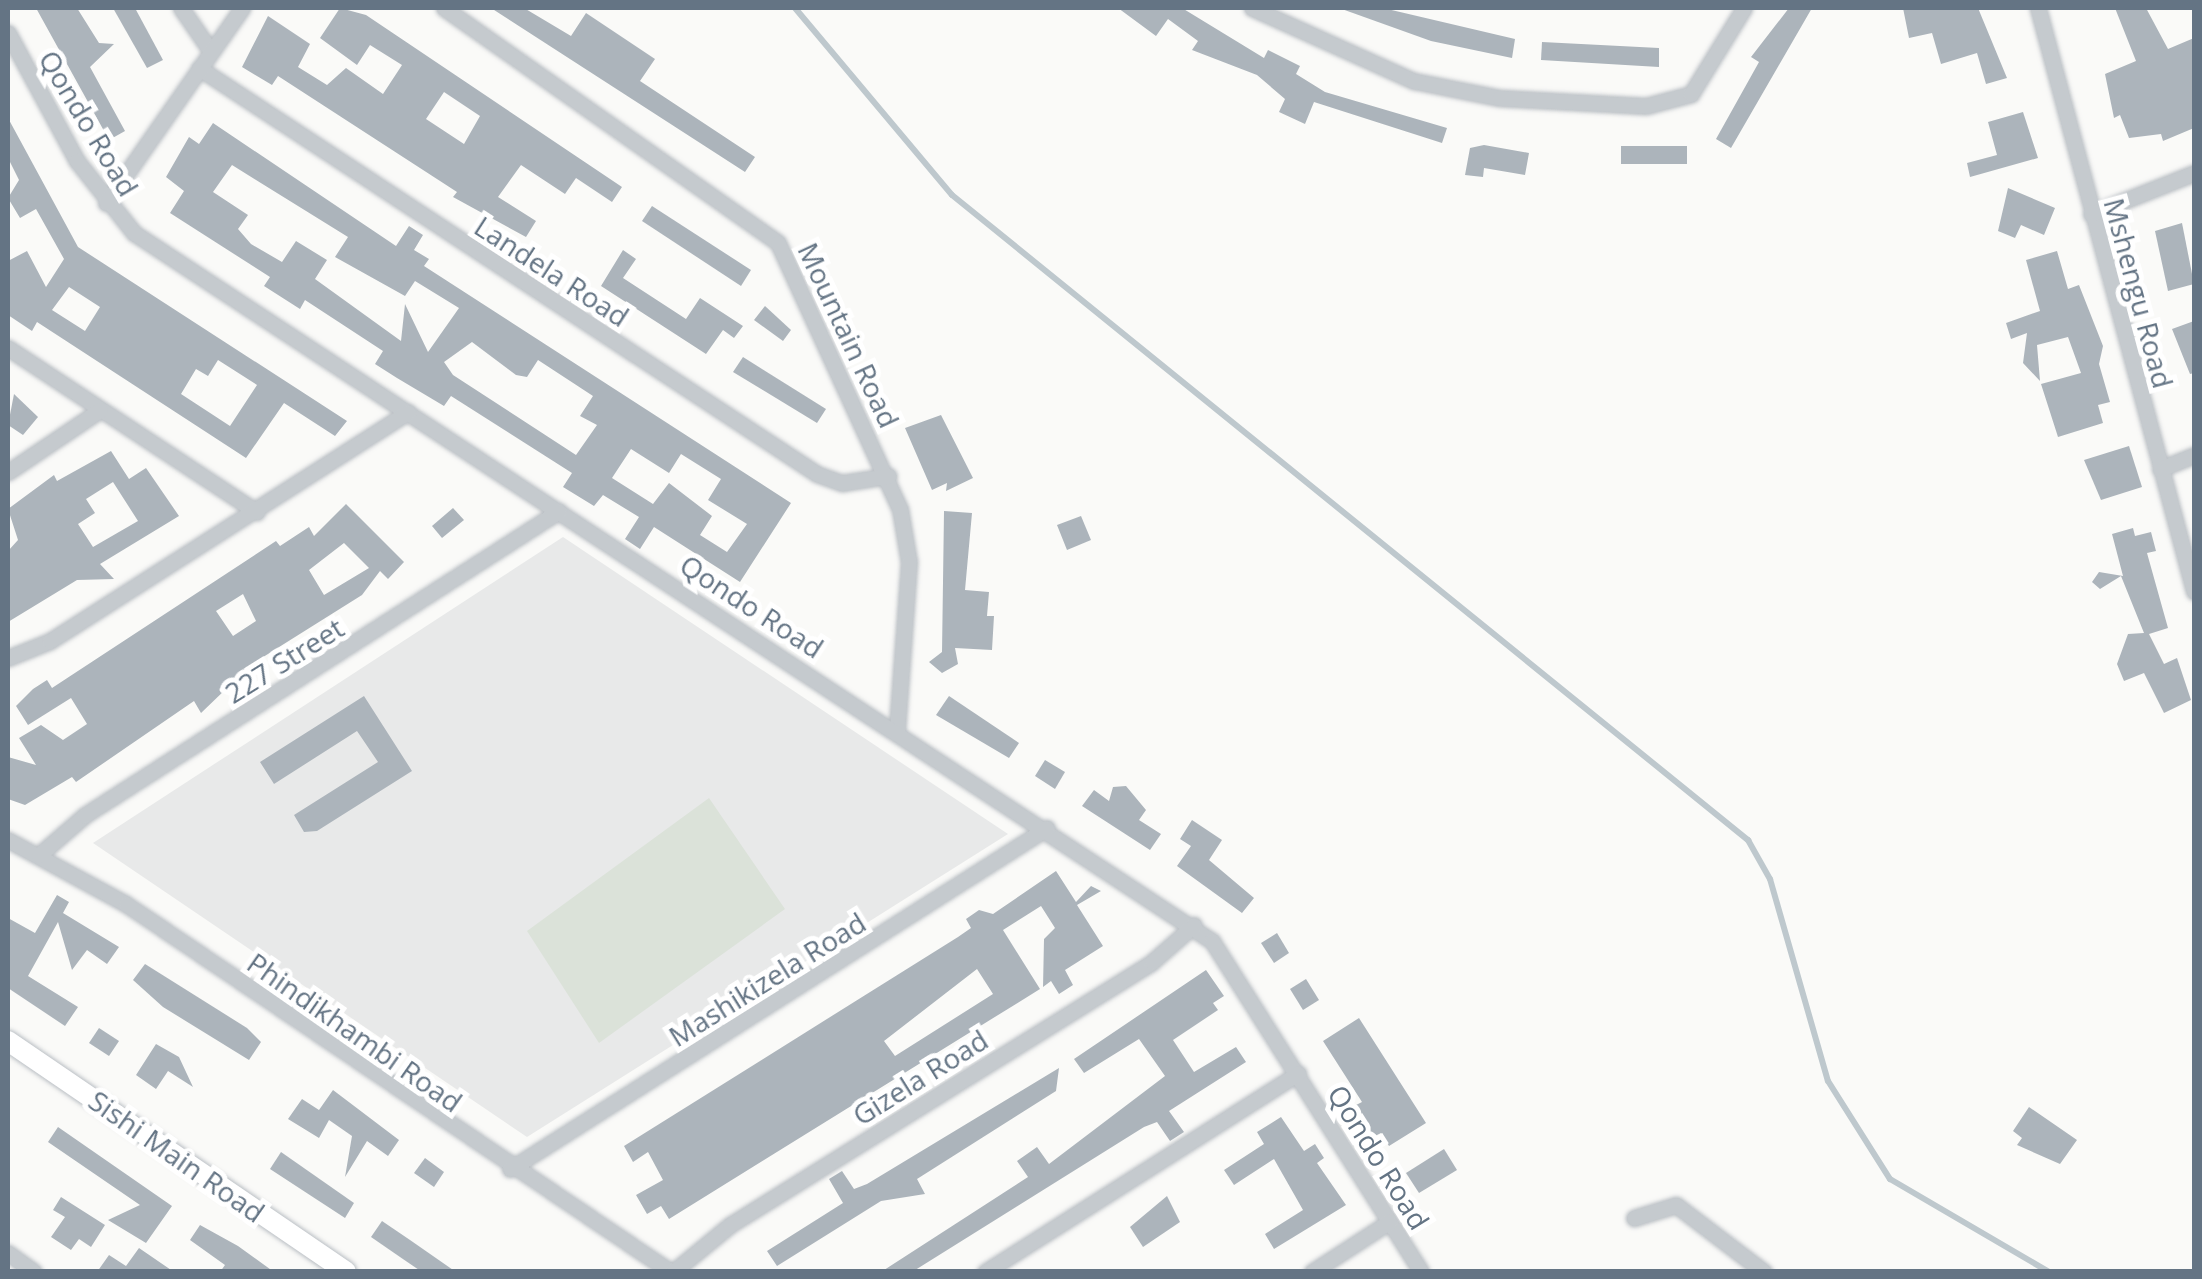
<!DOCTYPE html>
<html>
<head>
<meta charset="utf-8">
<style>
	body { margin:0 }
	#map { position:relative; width:2202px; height:1279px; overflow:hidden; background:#fafaf8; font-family:"Open Sans",sans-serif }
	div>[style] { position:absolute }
	.built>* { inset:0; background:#e8e9e9 }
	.green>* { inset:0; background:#dbe2d9 }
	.stream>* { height:6px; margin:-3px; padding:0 3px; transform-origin:3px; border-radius:3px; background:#bec8cd }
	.building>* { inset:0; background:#acb4bb }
	.roads { filter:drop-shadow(0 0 2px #babfc4) drop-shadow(0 0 2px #babfc4) }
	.street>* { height:15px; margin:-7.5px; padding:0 7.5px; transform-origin:7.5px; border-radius:7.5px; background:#c5cace }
	.secondary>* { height:20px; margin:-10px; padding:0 10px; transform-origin:10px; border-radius:10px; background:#fff }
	span { translate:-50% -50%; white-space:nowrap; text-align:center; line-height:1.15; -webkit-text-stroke:10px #fff; paint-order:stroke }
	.street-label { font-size:28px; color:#647484 }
	.frame { position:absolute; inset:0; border:10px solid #647484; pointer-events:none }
</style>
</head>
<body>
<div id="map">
	<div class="built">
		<i style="clip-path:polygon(563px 537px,1008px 834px,527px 1137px,93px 843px)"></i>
	</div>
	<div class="green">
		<i style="clip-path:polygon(709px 798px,785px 909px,599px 1043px,527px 931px)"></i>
	</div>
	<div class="stream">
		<i style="left:795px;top:8px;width:244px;rotate:50deg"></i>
		<i style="left:952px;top:195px;width:1025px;rotate:39.02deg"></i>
		<i style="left:1748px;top:840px;width:45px;rotate:60.6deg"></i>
		<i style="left:1770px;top:879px;width:210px;rotate:74deg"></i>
		<i style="left:1828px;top:1081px;width:116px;rotate:57.7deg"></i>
		<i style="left:1890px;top:1179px;width:184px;rotate:30.3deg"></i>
	</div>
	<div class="building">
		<i style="clip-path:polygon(36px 8px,77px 8px,99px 43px,114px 44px,90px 67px,125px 131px,109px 140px)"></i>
		<i style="clip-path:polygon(113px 8px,135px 8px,163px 60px,147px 68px)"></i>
		<i style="clip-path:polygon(evenodd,340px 8px,366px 15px,622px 187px,612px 202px,576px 178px,565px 194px,521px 165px,498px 197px,536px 221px,526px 237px,453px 197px,457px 192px,278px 76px,272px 85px,242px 67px,268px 16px,310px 44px,298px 67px,327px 85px,346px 68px,383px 94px,402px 65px,370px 45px,357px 65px,320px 38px,340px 8px,444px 92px,480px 116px,464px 144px,426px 119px,444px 92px)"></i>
		<i style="clip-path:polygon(491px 8px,524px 8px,571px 36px,586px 13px,655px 59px,640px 81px,755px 157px,745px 172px)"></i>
		<i style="clip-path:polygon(1118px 8px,1182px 8px,1264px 58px,1268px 50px,1300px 66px,1296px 74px,1325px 92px,1447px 128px,1442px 143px,1314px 102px,1305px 124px,1279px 112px,1285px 99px,1257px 75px,1192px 50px,1198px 41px,1168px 19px,1156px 36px)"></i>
		<i style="clip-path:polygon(1339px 8px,1383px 8px,1515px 39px,1512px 58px,1431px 41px)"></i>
		<i style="clip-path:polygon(1789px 8px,1812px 8px,1731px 148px,1716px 139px,1759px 62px,1751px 57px)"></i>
		<i style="clip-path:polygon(1903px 8px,1978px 8px,2007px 78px,1986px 84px,1977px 53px,1941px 64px,1932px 33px,1909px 38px)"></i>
		<i style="clip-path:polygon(2115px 8px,2146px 8px,2168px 49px,2194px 38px,2194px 128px,2163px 141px,2161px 134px,2129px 138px,2120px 115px,2114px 118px,2105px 74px,2136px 61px)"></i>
		<i style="clip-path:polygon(1542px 42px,1659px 48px,1659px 67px,1541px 60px)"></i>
		<i style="clip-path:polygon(2023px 112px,2038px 158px,1970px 177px,1967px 163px,1997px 155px,1988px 122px)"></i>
		<i style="clip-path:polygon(evenodd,8px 118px,78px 247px,347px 421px,335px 436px,284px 403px,246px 458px,37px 322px,32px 331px,8px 315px,8px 261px,27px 251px,46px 287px,64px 259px,36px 209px,20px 218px,8px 198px,19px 180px,8px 158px,8px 118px,69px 287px,100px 307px,85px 331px,52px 310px,69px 287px,8px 118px,218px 360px,257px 385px,230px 426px,181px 394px,196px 369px,208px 376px,218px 360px)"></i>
		<i style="clip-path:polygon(evenodd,213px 123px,396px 246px,409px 226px,423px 235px,414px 250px,429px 259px,424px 266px,791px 503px,740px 582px,654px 527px,640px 549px,625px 539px,639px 517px,603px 495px,594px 506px,563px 487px,572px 473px,451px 396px,444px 406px,397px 378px,375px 364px,383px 351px,305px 300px,300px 309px,264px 286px,270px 277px,170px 213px,184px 191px,166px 177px,189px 137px,199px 144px,213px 123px,232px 165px,348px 237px,335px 257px,405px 296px,415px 281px,459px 308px,428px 352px,405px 304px,401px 341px,315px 279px,327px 260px,296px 241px,282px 262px,251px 244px,238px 229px,248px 215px,213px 192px,232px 165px,213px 123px,472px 342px,516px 375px,527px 377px,538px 360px,593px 396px,580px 416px,597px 425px,576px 455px,453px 375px,444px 362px,472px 342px,213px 123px,631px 449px,669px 473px,681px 454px,721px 479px,708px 500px,747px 524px,727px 552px,700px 535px,712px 516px,669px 483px,653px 504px,612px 478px,631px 449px)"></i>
		<i style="clip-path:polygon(1484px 145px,1529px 153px,1525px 175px,1484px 168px,1483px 177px,1465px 175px,1470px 148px)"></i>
		<i style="clip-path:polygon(1621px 146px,1687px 146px,1687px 164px,1621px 164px)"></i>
		<i style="clip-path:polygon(2008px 188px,2055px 208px,2044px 235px,2021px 225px,2015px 238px,1998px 231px)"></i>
		<i style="clip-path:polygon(652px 206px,751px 270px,741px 286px,642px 221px)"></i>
		<i style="clip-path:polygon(2182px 223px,2194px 284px,2168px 291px,2155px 231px)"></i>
		<i style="clip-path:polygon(623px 250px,636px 259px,623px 278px,686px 319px,700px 298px,743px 326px,734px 338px,723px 330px,706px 354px,601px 286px)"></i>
		<i style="clip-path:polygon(2057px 251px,2068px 289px,2079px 285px,2103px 346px,2099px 364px,2110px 402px,2098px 405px,2103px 423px,2058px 437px,2041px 384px,2081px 373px,2068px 337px,2037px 345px,2040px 381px,2023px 363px,2027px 333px,2011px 339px,2006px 323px,2040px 311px,2026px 260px)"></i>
		<i style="clip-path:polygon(765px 306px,791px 330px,783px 341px,754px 320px)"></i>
		<i style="clip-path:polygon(2194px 321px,2194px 373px,2190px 374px,2172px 329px)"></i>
		<i style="clip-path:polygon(743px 357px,826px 409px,817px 423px,733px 372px)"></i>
		<i style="clip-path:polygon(14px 394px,38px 417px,23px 435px,8px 425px)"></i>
		<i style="clip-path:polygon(941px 415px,973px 478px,946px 491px,947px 483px,932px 490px,905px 428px)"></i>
		<i style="clip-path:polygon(2129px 446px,2142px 487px,2101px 500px,2084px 460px)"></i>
		<i style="clip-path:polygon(evenodd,111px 451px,129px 479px,146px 468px,179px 516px,100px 564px,114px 579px,77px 580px,8px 622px,8px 551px,18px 540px,8px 509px,54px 475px,57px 481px,111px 451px,113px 482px,138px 521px,93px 547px,78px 524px,95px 513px,86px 499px,113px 482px)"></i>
		<i style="clip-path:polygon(evenodd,346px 504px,404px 562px,388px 579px,380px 571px,362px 595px,252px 664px,201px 713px,194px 701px,76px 782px,72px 777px,25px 805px,8px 799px,8px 757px,36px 765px,19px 738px,41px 725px,63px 740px,87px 724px,71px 698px,28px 725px,16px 706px,33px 689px,47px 680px,52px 688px,276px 541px,280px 546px,309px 527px,314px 536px,346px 504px,344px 543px,369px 568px,324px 595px,309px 570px,344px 543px,346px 504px,243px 594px,256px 621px,233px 636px,216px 611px,243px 594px)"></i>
		<i style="clip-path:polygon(453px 508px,464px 520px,442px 538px,432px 526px)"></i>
		<i style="clip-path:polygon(944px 511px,972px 513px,965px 590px,989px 592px,987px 616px,994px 616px,992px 650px,955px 648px,958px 664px,942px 673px,929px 662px,942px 652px)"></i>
		<i style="clip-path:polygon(1081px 516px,1091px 540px,1067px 550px,1057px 525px)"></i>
		<i style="clip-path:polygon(2133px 528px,2135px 536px,2151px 532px,2156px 551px,2147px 553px,2168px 628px,2149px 634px,2164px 664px,2177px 658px,2191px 700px,2164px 713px,2144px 673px,2124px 681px,2117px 664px,2128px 634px,2144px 633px,2121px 576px,2100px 589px,2092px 582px,2099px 572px,2123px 576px,2112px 534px)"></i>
		<i style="clip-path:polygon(364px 696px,412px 771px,317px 831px,304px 832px,294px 815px,378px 762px,357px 731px,274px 784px,260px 762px)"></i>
		<i style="clip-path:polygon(949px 696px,1019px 743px,1009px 758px,936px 715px)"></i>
		<i style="clip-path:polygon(1045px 760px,1065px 772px,1055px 789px,1035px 776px)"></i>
		<i style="clip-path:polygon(1126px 786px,1146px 810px,1139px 820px,1161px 834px,1150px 850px,1082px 806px,1094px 790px,1109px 801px,1113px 787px)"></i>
		<i style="clip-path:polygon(1192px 820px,1222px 840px,1209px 860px,1254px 898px,1242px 913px,1177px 866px,1191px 846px,1180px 839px)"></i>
		<i style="clip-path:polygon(evenodd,1056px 871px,1076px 902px,1091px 886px,1101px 891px,1077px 905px,1103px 946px,1065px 970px,1073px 985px,1059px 994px,1051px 981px,1043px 987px,1044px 939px,1055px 928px,1041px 906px,1003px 930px,1040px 989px,669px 1219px,661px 1206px,647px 1214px,636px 1195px,663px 1180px,648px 1152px,633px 1162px,624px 1146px,958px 937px,971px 928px,966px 919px,979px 910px,993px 914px,1056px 871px,977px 969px,993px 994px,895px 1056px,884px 1041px,977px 969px)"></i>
		<i style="clip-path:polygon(57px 895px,69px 902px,63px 913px,119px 947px,107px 964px,87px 950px,72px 970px,58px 922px,28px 976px,78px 1007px,65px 1026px,8px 988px,8px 918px,35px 933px)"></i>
		<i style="clip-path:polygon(1277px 933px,1289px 953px,1274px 963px,1261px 943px)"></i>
		<i style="clip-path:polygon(145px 964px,247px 1028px,261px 1042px,249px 1060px,163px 1007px,133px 980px)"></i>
		<i style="clip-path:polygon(1206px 970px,1224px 996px,1213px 1003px,1218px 1010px,1173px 1040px,1194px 1072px,1236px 1047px,1246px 1062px,1169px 1111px,1184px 1132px,1170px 1141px,1157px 1122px,1144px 1127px,912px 1272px,881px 1272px,1028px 1177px,1017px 1161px,1037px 1147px,1049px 1164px,1165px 1076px,1139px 1039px,1084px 1073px,1074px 1059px)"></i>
		<i style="clip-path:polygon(1306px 979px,1319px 1000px,1303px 1010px,1290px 989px)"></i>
		<i style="clip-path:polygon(1359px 1018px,1426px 1123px,1389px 1146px,1381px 1133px,1367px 1140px,1359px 1126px,1366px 1121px,1356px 1105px,1362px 1102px,1323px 1041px)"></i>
		<i style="clip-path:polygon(99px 1028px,119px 1041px,109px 1056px,89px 1043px)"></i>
		<i style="clip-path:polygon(156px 1044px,179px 1057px,193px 1087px,168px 1071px,156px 1089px,136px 1075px)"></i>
		<i style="clip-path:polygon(1059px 1068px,1056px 1091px,917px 1179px,925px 1194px,881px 1201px,777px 1266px,767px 1251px,843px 1203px,829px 1179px,842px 1171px,854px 1189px,867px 1184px)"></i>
		<i style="clip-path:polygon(333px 1090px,399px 1140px,388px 1156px,367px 1141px,345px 1177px,352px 1136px,329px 1120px,319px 1138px,288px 1119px,302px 1099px,319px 1110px)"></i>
		<i style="clip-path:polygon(2029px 1107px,2077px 1140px,2060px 1164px,2017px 1145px,2022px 1138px,2013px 1131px)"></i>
		<i style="clip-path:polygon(1281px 1117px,1304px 1151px,1315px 1144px,1324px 1158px,1317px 1163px,1346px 1205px,1274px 1249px,1265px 1234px,1303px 1210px,1274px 1159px,1234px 1185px,1224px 1170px,1264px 1144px,1257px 1132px)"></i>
		<i style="clip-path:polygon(58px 1127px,172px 1206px,146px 1243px,108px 1220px,140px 1205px,48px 1142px)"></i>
		<i style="clip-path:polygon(1444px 1149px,1457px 1170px,1419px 1193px,1406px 1173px)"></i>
		<i style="clip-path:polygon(281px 1152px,354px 1203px,345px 1218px,270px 1169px)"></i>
		<i style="clip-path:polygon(425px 1158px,444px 1172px,434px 1187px,414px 1173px)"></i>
		<i style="clip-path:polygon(1167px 1196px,1180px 1222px,1143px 1247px,1130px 1227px)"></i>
		<i style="clip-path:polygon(61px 1197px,105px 1225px,91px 1247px,79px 1239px,71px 1250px,51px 1237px,65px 1217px,53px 1210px)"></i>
		<i style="clip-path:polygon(382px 1221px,410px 1240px,456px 1272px,422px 1272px,400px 1257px,371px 1237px)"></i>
		<i style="clip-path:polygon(200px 1225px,238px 1246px,274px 1272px,220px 1272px,225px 1265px,190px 1240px)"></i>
		<i style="clip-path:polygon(139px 1248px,174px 1272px,97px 1272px,109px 1255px,126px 1266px)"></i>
	</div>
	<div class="roads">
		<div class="street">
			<i style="left:181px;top:8px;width:51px;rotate:55.4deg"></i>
			<i style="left:444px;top:8px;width:408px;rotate:35.1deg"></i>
			<i style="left:778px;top:243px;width:293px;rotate:65.4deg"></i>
			<i style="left:900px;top:509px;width:54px;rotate:80.4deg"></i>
			<i style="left:909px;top:562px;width:169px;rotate:94.1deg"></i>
			<i style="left:1252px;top:8px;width:178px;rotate:24.3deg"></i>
			<i style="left:1414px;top:81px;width:88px;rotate:11.2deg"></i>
			<i style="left:1500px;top:98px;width:146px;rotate:3.1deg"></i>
			<i style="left:1646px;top:106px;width:47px;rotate:-14.9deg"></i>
			<i style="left:1691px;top:94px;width:101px;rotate:-58.4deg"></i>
			<i style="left:2038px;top:8px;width:604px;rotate:75.02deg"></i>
			<i style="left:8px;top:33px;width:145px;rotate:61.7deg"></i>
			<i style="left:77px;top:161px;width:92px;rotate:51.6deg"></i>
			<i style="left:134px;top:233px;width:1290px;rotate:33.3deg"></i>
			<i style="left:1212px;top:941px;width:391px;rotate:57.7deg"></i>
			<i style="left:199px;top:68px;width:739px;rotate:33.3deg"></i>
			<i style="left:817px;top:474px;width:27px;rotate:20deg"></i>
			<i style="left:842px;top:483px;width:47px;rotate:-8.7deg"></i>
			<i style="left:106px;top:203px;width:238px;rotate:-55.1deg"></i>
			<i style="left:2091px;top:214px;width:111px;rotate:-21.7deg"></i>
			<i style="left:8px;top:348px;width:298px;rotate:33.4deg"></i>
			<i style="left:2160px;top:469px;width:37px;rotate:-22deg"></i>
			<i style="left:8px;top:472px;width:111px;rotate:-34deg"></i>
			<i style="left:8px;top:658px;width:45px;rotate:-22deg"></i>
			<i style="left:50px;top:641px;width:425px;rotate:-32.6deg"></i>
			<i style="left:8px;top:840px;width:134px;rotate:28.5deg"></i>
			<i style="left:126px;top:904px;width:658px;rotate:34.03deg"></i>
			<i style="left:39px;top:855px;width:61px;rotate:-41deg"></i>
			<i style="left:85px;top:815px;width:563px;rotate:-32.67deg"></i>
			<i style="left:510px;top:1169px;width:636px;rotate:-32.42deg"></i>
			<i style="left:1634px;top:1218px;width:44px;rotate:-17.2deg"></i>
			<i style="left:1676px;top:1205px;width:111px;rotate:37.3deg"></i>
			<i style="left:8px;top:1253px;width:32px;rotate:36deg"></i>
			<i style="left:673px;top:1272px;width:74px;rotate:-39.5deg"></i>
			<i style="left:730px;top:1225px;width:497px;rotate:-31.9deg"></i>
			<i style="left:1152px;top:962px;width:56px;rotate:-41.4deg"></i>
			<i style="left:985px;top:1272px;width:371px;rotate:-32.4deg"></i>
			<i style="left:1312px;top:1272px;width:92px;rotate:-33deg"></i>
		</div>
		<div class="secondary">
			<i style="left:8px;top:1041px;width:409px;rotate:34.3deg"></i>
		</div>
	</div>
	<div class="street-label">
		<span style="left:89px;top:123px;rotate:59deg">Qondo Road</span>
		<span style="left:552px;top:271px;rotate:33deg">Landela Road</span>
		<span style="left:2139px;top:293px;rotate:75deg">Mshengu Road</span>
		<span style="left:849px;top:335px;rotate:65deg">Mountain Road</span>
		<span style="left:752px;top:606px;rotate:33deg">Qondo Road</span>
		<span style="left:284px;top:660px;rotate:-32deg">227 Street</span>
		<span style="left:767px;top:979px;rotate:-32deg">Mashikizela Road</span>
		<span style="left:355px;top:1032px;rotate:35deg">Phindikhambi Road</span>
		<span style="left:920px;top:1077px;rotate:-32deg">Gizela Road</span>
		<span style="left:177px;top:1156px;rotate:35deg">Sishi Main Road</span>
		<span style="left:1379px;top:1157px;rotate:58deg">Qondo Road</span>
	</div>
	<div class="frame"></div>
</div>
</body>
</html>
